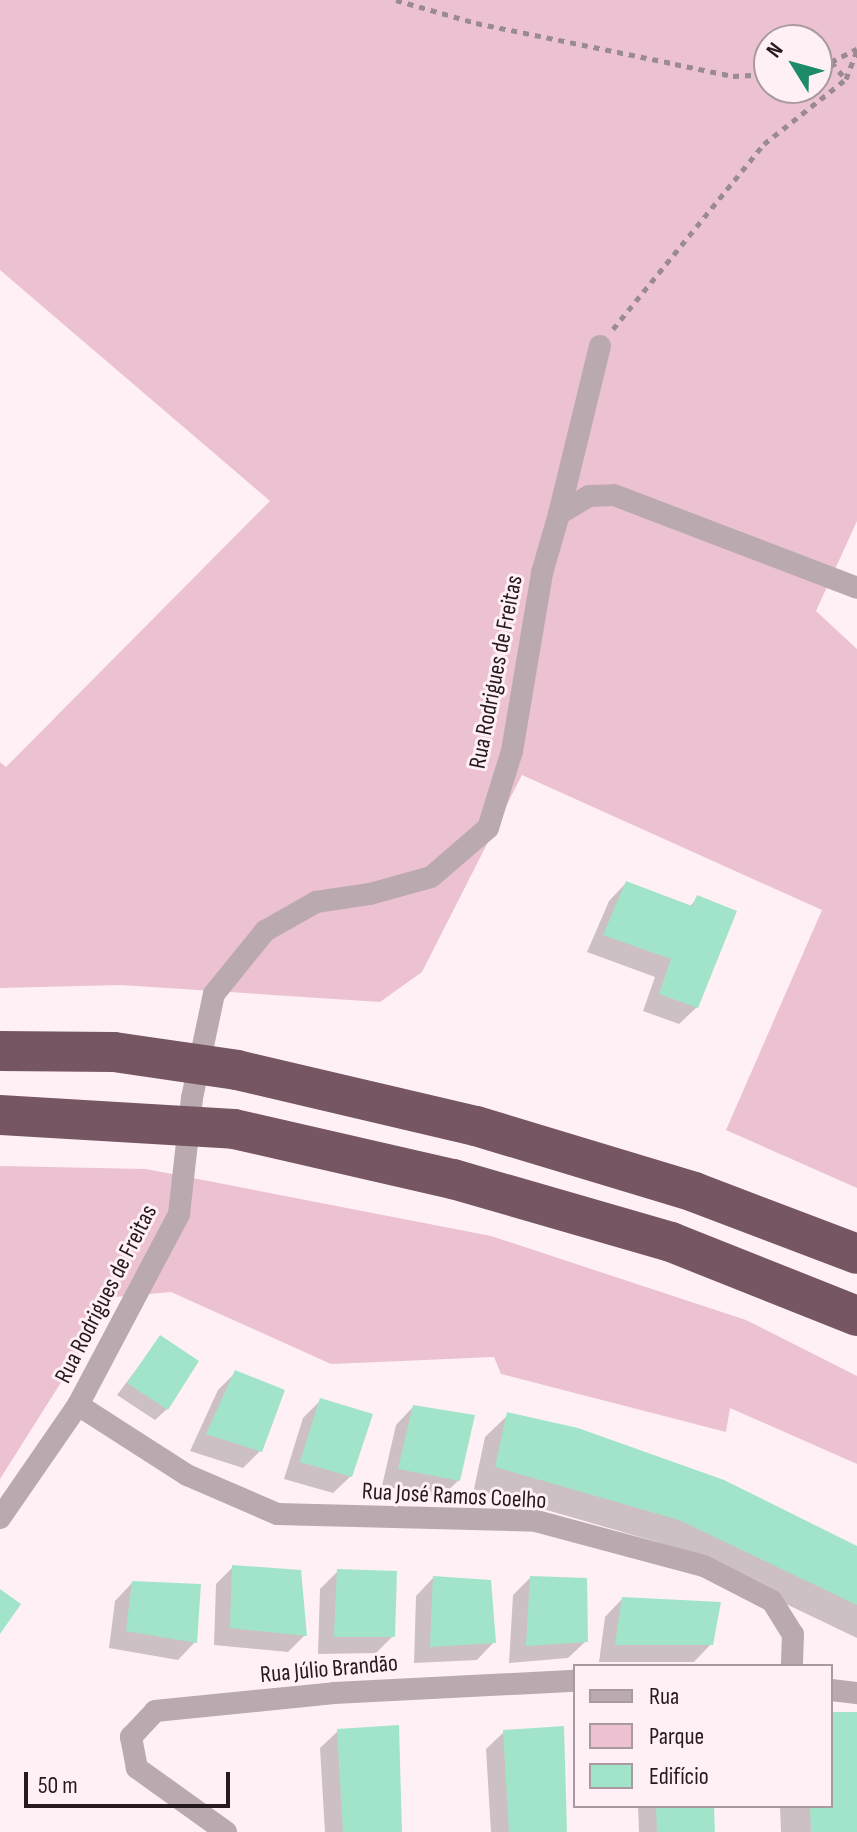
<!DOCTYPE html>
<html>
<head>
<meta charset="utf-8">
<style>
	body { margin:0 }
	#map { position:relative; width:857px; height:1832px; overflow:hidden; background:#fff0f6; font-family:"Sofia Sans Condensed",sans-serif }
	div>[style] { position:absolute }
	.green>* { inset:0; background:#ecc1d2 }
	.shadow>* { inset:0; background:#0003 }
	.building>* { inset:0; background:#a2e4c9 }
	.path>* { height:5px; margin-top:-2.5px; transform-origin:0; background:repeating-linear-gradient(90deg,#998b91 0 6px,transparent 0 12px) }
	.minor>* { height:22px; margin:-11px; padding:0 11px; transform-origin:11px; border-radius:11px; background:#baaab0 }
	.motorway>* { height:40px; margin:-20px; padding:0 20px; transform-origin:20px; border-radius:20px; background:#765663 }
	span { translate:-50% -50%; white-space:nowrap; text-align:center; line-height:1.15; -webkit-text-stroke:6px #fff0f6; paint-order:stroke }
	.street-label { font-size:24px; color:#26191f }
	.legend { position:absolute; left:573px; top:1664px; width:260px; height:144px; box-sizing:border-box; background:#fff0f6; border:2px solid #a89aa0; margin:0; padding:10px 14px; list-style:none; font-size:24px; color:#26191f }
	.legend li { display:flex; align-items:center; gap:16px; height:40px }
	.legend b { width:40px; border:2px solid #a89aa0 }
	.north { position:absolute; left:753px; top:24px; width:80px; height:80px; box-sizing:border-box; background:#fff0f6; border:2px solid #a89aa0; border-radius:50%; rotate:307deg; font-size:22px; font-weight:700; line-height:32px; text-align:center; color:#26191f }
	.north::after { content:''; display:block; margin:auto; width:28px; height:36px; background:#1d8a69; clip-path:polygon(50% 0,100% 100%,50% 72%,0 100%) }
	.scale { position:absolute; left:24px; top:1772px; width:206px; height:36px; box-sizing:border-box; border:4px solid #26191f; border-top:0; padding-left:10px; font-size:24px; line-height:28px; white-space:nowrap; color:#26191f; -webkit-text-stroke:6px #fff0f6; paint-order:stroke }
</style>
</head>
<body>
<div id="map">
	<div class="green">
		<i style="clip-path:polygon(evenodd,0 0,857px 0,857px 521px,816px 611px,857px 649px,857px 1188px,726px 1130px,822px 910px,522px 775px,422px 972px,380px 1002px,121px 985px,0 988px,0 762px,6px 767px,270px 501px,0 270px,0 0,769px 40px,817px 40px,817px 88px,769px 88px,769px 40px)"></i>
		<i style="clip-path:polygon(0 1166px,146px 1169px,491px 1236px,746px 1320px,857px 1376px,857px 1464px,730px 1408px,726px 1432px,501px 1374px,494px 1357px,331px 1364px,171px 1292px,115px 1297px,0 1479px)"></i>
	</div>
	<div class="shadow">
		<i style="clip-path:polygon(626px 883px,689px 907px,698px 898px,697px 1007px,679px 1024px,643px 1011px,655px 977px,587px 952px,609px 901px)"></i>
		<i style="clip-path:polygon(160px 1338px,167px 1409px,155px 1420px,117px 1395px)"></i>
		<i style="clip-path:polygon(236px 1372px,260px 1451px,243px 1468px,190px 1451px,218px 1390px)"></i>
		<i style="clip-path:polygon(320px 1401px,351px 1476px,333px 1493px,284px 1479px,303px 1418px)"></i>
		<i style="clip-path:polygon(413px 1407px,459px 1480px,441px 1497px,382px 1486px,396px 1425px)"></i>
		<i style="clip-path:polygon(508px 1415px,857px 1549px,857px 1638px,657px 1542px,474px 1489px,485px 1437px)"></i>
		<i style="clip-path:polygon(233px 1567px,305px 1635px,288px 1652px,214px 1645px,216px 1584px)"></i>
		<i style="clip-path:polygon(338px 1571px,393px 1636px,376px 1653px,318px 1654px,320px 1589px)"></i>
		<i style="clip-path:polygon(433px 1578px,494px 1642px,477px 1660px,414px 1663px,416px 1596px)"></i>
		<i style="clip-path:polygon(530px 1578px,586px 1641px,568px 1658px,509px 1663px,513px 1595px)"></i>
		<i style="clip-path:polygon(132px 1583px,195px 1642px,178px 1660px,109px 1648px,115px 1601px)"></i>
		<i style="clip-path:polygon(622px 1599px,711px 1644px,694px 1662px,599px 1662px,605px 1617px)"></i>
		<i style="clip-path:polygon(831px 1714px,857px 1714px,857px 1832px,781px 1832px,780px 1806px,831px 1806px)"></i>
		<i style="clip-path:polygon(338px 1731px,400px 1832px,325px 1832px,320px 1748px)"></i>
		<i style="clip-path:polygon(504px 1732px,565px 1832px,491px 1832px,486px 1749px)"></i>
		<i style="clip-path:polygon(638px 1806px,712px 1806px,713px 1832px,639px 1832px)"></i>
	</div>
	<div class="building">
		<i style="clip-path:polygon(626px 881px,692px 906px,697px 895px,737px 911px,698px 1008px,659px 994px,671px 959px,603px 935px)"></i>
		<i style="clip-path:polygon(160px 1335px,199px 1361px,168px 1410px,127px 1383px)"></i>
		<i style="clip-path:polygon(235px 1370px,285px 1390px,262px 1452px,206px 1434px)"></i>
		<i style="clip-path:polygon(320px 1398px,373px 1414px,352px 1477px,300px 1462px)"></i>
		<i style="clip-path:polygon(413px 1405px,475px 1415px,460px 1481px,398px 1469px)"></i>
		<i style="clip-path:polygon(507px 1412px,578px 1428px,724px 1480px,857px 1546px,857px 1605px,679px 1520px,495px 1467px)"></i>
		<i style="clip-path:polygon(232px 1565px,301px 1570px,307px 1636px,230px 1628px)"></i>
		<i style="clip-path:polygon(337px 1569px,397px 1571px,395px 1637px,334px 1637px)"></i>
		<i style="clip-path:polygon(433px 1576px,491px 1580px,496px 1643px,430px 1647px)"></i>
		<i style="clip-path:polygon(530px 1576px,587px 1578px,588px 1642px,526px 1646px)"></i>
		<i style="clip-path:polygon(132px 1581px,201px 1584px,197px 1643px,126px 1631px)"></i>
		<i style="clip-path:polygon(0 1589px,21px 1604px,0 1634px)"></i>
		<i style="clip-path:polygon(622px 1597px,721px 1602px,713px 1645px,615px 1645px)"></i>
		<i style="clip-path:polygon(831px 1712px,857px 1712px,857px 1832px,811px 1832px,810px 1806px,831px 1806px)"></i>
		<i style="clip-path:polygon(399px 1725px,402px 1832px,343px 1832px,337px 1729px)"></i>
		<i style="clip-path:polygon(564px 1726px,567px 1832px,509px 1832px,503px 1730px)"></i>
		<i style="clip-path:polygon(656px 1806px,714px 1806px,715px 1832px,657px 1832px)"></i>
	</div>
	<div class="path">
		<i style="left:396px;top:0;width:83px;rotate:16deg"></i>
		<i style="left:476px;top:23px;width:203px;rotate:11.6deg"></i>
		<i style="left:675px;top:64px;width:59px;rotate:11.7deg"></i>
		<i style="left:733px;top:76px;width:36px;rotate:-3deg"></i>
		<i style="left:831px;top:62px;width:29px;rotate:-27deg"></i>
		<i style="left:817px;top:65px;width:14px;rotate:-12deg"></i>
		<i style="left:831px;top:62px;width:23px;rotate:49deg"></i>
		<i style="left:613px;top:329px;width:239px;rotate:-50.8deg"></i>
		<i style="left:764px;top:144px;width:105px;rotate:-38.4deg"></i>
		<i style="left:846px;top:79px;width:30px;rotate:-69deg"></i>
	</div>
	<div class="minor">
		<i style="left:559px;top:514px;width:173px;rotate:-76.3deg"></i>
		<i style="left:78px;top:1405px;width:130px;rotate:32.7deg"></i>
		<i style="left:187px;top:1475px;width:98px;rotate:23.4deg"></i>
		<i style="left:277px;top:1514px;width:259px;rotate:1.5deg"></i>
		<i style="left:536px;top:1521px;width:174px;rotate:15deg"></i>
		<i style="left:704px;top:1566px;width:76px;rotate:27.2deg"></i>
		<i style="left:772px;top:1601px;width:39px;rotate:58deg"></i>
		<i style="left:793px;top:1634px;width:32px;rotate:92deg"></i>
		<i style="left:0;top:1518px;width:137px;rotate:-55.4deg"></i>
		<i style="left:78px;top:1405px;width:216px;rotate:-62.1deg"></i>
		<i style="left:179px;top:1214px;width:117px;rotate:-83.6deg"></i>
		<i style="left:192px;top:1098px;width:106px;rotate:-78.1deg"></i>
		<i style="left:214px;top:994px;width:81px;rotate:-51deg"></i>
		<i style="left:265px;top:931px;width:59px;rotate:-29.6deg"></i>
		<i style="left:316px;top:902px;width:55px;rotate:-8.4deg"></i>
		<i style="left:370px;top:894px;width:63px;rotate:-15.6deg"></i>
		<i style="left:431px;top:877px;width:75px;rotate:-40.7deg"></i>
		<i style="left:488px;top:828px;width:81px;rotate:-72.7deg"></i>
		<i style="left:512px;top:751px;width:181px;rotate:-80.4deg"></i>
		<i style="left:542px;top:573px;width:61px;rotate:-73.9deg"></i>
		<i style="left:559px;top:514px;width:35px;rotate:-31deg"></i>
		<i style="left:589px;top:496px;width:25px;rotate:-2deg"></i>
		<i style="left:614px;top:495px;width:260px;rotate:20.9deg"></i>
		<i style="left:831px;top:1690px;width:26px;rotate:7deg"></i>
		<i style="left:226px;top:1832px;width:110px;rotate:-144.3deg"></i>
		<i style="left:137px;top:1768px;width:32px;rotate:-101deg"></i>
		<i style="left:131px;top:1737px;width:35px;rotate:-47deg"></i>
		<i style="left:155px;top:1711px;width:180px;rotate:-5.7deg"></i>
		<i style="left:334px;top:1693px;width:241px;rotate:-2.9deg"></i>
	</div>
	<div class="motorway">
		<i style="left:0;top:1051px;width:114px;rotate:0.5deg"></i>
		<i style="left:114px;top:1052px;width:124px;rotate:8.3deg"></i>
		<i style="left:237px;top:1070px;width:245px;rotate:13.2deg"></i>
		<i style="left:476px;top:1126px;width:228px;rotate:16.8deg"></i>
		<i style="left:694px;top:1192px;width:174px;rotate:20.8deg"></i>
		<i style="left:0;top:1115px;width:234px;rotate:3.4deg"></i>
		<i style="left:234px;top:1129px;width:225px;rotate:12.9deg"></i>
		<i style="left:453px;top:1179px;width:227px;rotate:16.1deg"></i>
		<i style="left:671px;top:1242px;width:200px;rotate:21.7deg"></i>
	</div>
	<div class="street-label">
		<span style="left:496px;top:672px;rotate:-79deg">Rua Rodrigues de Freitas</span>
		<span style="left:106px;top:1294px;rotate:-63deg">Rua Rodrigues de Freitas</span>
		<span style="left:454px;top:1496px;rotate:3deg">Rua José Ramos Coelho</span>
		<span style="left:329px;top:1669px;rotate:-5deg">Rua Júlio Brandão</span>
	</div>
	<ul class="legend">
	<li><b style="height:10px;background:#baaab0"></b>Rua</li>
	<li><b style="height:22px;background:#ecc1d2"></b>Parque</li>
	<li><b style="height:22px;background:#a2e4c9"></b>Edifício</li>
	</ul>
	<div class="north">N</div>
	<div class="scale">50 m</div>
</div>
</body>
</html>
